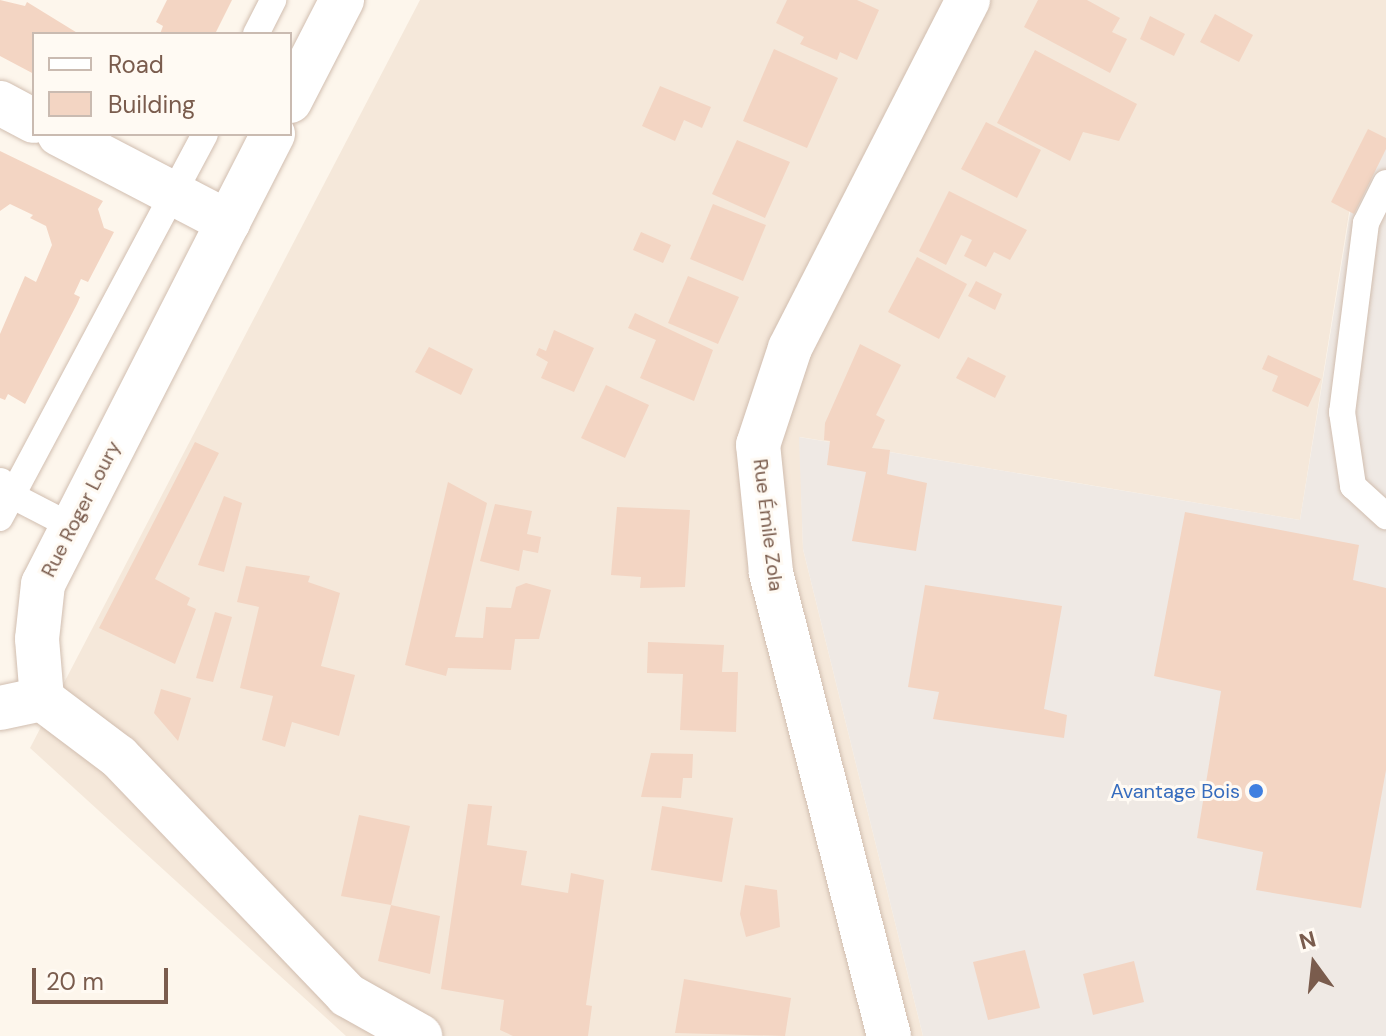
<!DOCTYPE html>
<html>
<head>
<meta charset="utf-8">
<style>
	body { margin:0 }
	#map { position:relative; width:1386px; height:1036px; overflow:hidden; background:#fdf6ec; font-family:"DM Sans",sans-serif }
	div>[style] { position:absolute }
	.residential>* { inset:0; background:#f5e8da }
	.industrial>* { inset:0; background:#efe9e4 }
	.building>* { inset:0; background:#f3d5c3 }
	.roads { filter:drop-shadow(0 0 2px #d1beb0) drop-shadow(0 0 2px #d1beb0) }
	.lane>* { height:26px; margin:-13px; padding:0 13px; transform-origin:13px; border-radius:13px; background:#fff }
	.street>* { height:44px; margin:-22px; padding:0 22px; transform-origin:22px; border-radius:22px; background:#fff }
	.dots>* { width:22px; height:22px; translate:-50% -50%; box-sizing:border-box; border:4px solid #fffaf3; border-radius:50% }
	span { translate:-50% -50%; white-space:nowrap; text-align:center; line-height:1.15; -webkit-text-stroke:6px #fffaf3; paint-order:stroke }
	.street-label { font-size:20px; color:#7a5c4d }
	.shop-label { font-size:20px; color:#366cbe }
	.right { translate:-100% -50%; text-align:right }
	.legend { position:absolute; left:32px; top:32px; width:260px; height:104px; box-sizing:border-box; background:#fffaf3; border:2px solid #cabbb1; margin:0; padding:10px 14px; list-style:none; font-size:24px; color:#7a5c4d }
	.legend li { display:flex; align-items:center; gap:16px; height:40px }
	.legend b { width:40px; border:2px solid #cabbb1 }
	.north { position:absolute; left:1274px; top:924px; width:80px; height:80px; -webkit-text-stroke:6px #fffaf3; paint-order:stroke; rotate:345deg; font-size:22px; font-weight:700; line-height:32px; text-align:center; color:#7a5c4d }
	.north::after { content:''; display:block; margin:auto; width:28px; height:36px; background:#7a5c4d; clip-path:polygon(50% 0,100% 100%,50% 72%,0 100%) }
	.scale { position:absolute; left:32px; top:968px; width:136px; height:36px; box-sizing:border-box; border:4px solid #7a5c4d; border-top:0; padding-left:10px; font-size:24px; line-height:28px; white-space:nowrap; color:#7a5c4d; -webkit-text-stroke:6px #fffaf3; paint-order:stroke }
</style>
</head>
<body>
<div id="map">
	<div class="residential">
		<i style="clip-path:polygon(420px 0,1386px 0,1386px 141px,1353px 188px,1300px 520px,800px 437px,803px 549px,923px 1036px,346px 1036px,30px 748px)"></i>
	</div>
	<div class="industrial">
		<i style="clip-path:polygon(1386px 141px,1386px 1036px,923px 1036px,803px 549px,799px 437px,1300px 520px,1354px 188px)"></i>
	</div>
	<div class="building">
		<i style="clip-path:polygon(0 0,25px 6px,27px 2px,79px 34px,34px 34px,34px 74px,0 56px)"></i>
		<i style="clip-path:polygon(167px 0,232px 0,215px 34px,160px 34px,163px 26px,156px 22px)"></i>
		<i style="clip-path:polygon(787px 0,857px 0,879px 10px,857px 60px,840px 52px,837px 60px,800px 44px,804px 37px,776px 23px)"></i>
		<i style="clip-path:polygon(1038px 0,1087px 0,1120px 18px,1112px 32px,1127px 39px,1110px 73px,1024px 27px)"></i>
		<i style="clip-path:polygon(1215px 14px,1253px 35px,1239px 62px,1200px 42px)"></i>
		<i style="clip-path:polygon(1150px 16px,1185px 34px,1174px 56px,1140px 39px)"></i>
		<i style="clip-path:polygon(774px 49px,838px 78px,807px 148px,743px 121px)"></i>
		<i style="clip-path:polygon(1035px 50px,1137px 104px,1119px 141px,1083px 132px,1070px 161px,997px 123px)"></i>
		<i style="clip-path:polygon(660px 86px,711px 107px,702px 128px,684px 120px,675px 141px,642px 126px)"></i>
		<i style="clip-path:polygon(986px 122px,1041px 150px,1017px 198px,961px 169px)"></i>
		<i style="clip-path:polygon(1368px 129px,1386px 138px,1386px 149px,1354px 214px,1331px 202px)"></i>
		<i style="clip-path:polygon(737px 140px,790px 162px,765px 218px,712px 194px)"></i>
		<i style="clip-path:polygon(0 151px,103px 201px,98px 209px,104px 228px,114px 232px,88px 282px,81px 279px,74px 294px,80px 297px,77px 304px,25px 404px,8px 394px,5px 400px,0 398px,0 334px,25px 276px,36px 282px,52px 245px,46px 226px,30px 218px,33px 215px,10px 204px,0 211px)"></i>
		<i style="clip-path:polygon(949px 191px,1027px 230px,1010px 260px,994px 252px,986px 267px,964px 256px,972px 240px,961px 235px,946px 265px,919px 251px)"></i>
		<i style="clip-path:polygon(713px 204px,766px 225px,743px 281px,690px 259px)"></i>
		<i style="clip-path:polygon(641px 232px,671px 245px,663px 263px,633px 250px)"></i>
		<i style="clip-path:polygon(917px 257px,967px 284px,939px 339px,888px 312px)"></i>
		<i style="clip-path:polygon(688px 276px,739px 297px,718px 344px,668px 323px)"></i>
		<i style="clip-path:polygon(976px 281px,1002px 294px,995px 310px,968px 296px)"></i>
		<i style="clip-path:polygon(635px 313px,713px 350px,694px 401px,640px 378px,656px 340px,628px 328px)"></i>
		<i style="clip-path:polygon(554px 330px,594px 348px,574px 392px,541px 378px,548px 362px,536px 355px,539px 348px,546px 351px)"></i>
		<i style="clip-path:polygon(860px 344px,901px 365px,876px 415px,885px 420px,872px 448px,890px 450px,887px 474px,927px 483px,916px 551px,852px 541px,866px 472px,827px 465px,830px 441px,824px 440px,825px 423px)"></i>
		<i style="clip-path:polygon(429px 347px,473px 369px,461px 395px,415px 372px)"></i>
		<i style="clip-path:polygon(1268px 355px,1321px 379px,1308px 407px,1272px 391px,1278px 376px,1262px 369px)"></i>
		<i style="clip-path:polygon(968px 357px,1006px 376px,995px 398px,956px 378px)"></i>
		<i style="clip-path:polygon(606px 385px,649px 405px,625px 458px,581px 438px)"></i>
		<i style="clip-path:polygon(195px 442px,219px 453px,155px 579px,190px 598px,187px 605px,196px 609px,175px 664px,99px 628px)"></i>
		<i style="clip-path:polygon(448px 482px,487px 503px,455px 637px,483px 638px,486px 607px,511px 608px,516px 587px,526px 583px,551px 590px,539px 639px,515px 639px,511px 670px,448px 668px,446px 676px,405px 665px)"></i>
		<i style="clip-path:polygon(224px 496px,242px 503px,224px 572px,198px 565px)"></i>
		<i style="clip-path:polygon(495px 504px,532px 511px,527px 534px,541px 537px,538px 553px,523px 550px,519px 571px,480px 561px)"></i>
		<i style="clip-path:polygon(617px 507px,690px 510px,685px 587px,640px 588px,641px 577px,611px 575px)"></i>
		<i style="clip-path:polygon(1185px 512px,1359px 545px,1353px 580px,1386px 588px,1386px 770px,1361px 908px,1256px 890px,1263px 852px,1197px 838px,1221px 691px,1154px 676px)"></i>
		<i style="clip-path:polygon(246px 566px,310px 576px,308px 582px,340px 593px,321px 666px,355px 675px,339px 736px,292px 722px,285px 747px,262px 740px,273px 696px,240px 688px,259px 607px,237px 602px)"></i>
		<i style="clip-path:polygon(925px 585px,1062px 606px,1044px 709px,1067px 715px,1064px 738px,933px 719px,939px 692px,908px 687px)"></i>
		<i style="clip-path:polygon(215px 612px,232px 617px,213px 682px,196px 678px)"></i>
		<i style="clip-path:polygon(648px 642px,724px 645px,722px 672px,738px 672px,736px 732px,680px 730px,683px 674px,647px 673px)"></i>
		<i style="clip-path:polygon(161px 689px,191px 698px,178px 741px,154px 713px)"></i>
		<i style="clip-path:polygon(651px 753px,693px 754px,692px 778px,683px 778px,681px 798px,641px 797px)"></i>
		<i style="clip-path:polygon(468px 804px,492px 806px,487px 845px,527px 851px,521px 885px,568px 893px,571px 873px,604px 880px,586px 1005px,592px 1006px,588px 1036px,513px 1036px,500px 1030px,504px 1000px,441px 989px)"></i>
		<i style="clip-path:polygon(662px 806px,733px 818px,722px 882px,651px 870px)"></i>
		<i style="clip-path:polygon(359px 815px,410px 826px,391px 905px,341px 896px)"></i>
		<i style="clip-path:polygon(745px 885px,777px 890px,780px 927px,746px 937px,740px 914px)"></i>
		<i style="clip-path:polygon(391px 905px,440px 916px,430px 974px,378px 961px)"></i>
		<i style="clip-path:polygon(1025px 950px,1040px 1008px,988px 1020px,973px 962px)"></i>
		<i style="clip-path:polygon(1134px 961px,1144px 1002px,1093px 1015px,1083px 974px)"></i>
		<i style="clip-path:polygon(684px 979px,791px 998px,785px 1036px,675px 1033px)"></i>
	</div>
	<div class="roads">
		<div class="lane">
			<i style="left:256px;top:34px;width:38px;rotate:-63deg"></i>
			<i style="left:1386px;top:183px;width:45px;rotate:116.6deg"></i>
			<i style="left:1366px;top:223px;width:191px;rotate:97.2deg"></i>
			<i style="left:1342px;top:412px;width:75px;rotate:81.5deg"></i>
			<i style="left:1353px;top:486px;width:45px;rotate:42.3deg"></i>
			<i style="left:1px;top:481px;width:17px;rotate:54deg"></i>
			<i style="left:11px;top:495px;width:68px;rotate:27.3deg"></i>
			<i style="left:0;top:518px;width:435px;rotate:-61.9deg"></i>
		</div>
		<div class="street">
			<i style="left:290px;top:101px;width:114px;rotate:-62.8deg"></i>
			<i style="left:0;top:103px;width:38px;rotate:28deg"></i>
			<i style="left:59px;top:134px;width:191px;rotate:27.5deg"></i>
			<i style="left:273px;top:134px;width:505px;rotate:117.07deg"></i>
			<i style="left:43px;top:584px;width:55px;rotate:96.2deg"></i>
			<i style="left:37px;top:639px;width:60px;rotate:85.2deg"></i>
			<i style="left:42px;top:699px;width:96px;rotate:37deg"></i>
			<i style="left:119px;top:757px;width:330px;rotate:46.2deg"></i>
			<i style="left:347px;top:995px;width:84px;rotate:29.3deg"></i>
			<i style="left:0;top:708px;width:43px;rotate:-12.1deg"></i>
			<i style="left:889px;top:1036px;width:479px;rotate:-104.3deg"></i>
			<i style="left:771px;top:572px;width:128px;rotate:-95.8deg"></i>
			<i style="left:758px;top:445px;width:102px;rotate:-71.7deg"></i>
			<i style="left:790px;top:348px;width:391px;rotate:-62.9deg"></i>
		</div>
	</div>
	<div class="dots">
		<i style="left:1256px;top:791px;background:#3f7fe0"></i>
	</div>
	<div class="street-label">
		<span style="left:81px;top:509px;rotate:-63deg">Rue Roger Loury</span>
		<span style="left:768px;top:525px;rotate:83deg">Rue Émile Zola</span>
	</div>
	<div class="shop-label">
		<span class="right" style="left:1240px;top:791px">Avantage Bois</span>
	</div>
	<ul class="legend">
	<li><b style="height:10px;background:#fff"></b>Road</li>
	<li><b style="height:22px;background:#f3d5c3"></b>Building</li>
	</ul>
	<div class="north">N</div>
	<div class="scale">20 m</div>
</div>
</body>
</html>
